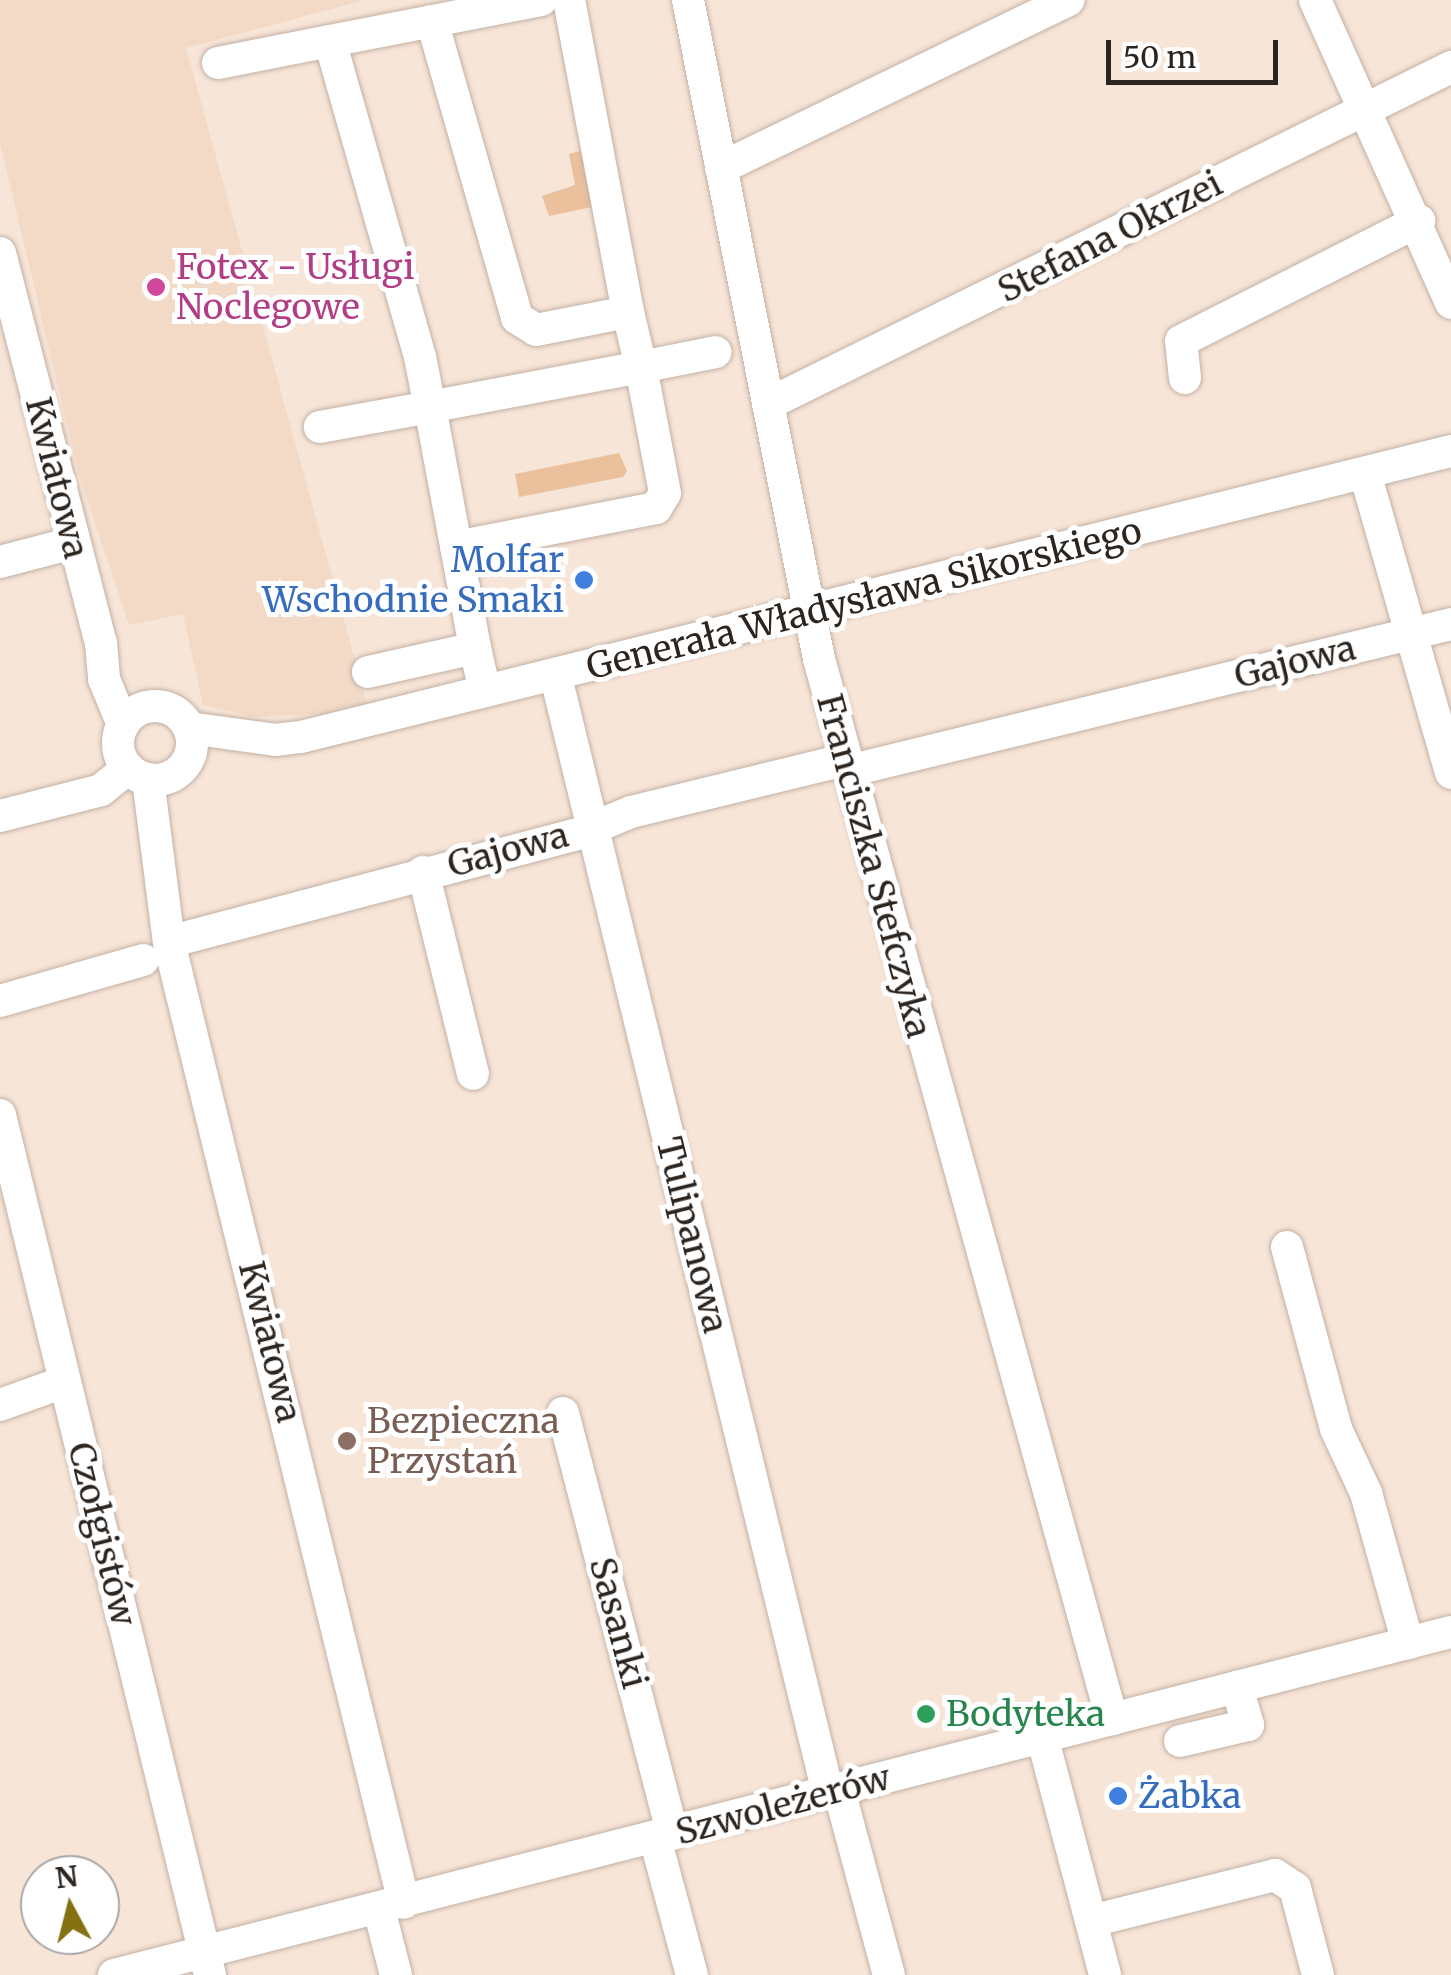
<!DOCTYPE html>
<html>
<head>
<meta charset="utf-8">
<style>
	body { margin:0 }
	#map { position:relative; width:1451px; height:1975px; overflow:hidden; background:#f7e5d8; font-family:Merriweather,serif }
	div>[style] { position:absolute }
	.built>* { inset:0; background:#f2dac7 }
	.green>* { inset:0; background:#ebc09d }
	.roads { filter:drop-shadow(0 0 2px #c2b1a4) drop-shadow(0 0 2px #c2b1a4) }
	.minor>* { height:32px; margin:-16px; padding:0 16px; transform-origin:16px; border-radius:16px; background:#fff }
	.minor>.ring { margin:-16px; padding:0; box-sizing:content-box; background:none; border:32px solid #fff; border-radius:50% }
	.dots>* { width:28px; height:28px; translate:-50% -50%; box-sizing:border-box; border:5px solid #fff; border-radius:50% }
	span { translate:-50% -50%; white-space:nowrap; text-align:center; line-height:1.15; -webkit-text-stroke:10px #fff; paint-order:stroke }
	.street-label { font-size:35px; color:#2b241f }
	.hotel-label { font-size:35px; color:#b23c85 }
	.left { translate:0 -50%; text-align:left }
	.shop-label { font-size:35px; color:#366cbe }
	.right { translate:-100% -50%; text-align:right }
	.education-label { font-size:35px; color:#785e54 }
	.leisure-label { font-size:35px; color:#27864d }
	.north { position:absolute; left:20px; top:1855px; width:100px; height:100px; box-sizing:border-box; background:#fff; border:2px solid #aaa7a5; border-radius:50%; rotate:353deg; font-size:28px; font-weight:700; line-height:40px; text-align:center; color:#2b241f }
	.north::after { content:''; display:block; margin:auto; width:35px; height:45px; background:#837112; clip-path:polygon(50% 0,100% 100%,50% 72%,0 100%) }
	.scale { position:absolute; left:1106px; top:40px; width:172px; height:45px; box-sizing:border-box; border:5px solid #2b241f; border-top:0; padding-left:12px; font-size:30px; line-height:35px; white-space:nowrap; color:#2b241f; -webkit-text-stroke:8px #fff; paint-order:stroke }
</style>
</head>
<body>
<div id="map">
	<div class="built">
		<i style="clip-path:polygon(0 0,365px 0,186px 48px,367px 703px,322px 714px,253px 717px,203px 705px,183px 614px,129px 625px,79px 475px,0 143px)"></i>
	</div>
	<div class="green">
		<i style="clip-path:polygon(581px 151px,592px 207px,549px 216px,542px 196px,575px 185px,569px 154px)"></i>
		<i style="clip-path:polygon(619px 453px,627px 471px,623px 477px,519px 497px,515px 474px)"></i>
	</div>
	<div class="roads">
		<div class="minor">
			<i style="left:688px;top:0;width:672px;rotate:78.76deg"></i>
			<i style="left:819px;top:659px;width:1100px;rotate:74.55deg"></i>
			<i style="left:1315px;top:0;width:332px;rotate:65.8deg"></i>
			<i style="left:432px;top:21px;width:309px;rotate:74deg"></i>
			<i style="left:517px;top:318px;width:22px;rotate:32deg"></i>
			<i style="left:536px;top:330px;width:94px;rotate:-11.1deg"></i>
			<i style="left:628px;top:312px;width:318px;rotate:-100.7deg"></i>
			<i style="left:330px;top:41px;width:215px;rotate:-11deg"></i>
			<i style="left:218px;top:63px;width:114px;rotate:-11.1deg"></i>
			<i style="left:330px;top:41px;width:329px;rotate:74.1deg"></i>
			<i style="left:420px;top:357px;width:51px;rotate:78.7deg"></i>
			<i style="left:430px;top:407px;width:112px;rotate:169.7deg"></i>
			<i style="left:721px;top:168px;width:386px;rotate:-25.8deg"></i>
			<i style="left:0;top:253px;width:403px;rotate:75.5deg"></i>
			<i style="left:101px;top:643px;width:36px;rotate:85deg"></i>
			<i style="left:104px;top:679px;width:50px;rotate:67.6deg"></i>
			<i style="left:628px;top:312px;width:57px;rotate:76.7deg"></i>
			<i style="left:641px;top:367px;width:76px;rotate:-11.3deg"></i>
			<i style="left:1185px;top:378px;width:37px;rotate:-96deg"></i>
			<i style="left:1181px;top:341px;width:267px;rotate:-26.8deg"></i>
			<i style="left:768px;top:404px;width:762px;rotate:-26.26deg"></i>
			<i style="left:1365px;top:473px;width:312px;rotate:74deg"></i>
			<i style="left:456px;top:547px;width:204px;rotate:-11deg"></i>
			<i style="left:656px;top:508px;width:17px;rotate:-59deg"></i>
			<i style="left:665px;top:493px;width:128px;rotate:-100.8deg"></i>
			<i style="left:641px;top:367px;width:215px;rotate:169.3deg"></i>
			<i style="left:430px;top:407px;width:245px;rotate:79.4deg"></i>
			<i style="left:475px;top:648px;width:27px;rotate:77deg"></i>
			<i style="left:0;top:562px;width:75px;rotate:-14.6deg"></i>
			<i style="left:368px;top:672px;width:110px;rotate:-12.6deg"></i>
			<i style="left:556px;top:677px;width:1149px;rotate:76.3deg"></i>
			<i class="ring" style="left:118px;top:706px;width:42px;height:42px"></i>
			<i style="left:189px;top:728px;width:87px;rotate:7.9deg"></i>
			<i style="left:275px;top:740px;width:26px;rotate:-7deg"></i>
			<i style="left:301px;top:737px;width:1185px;rotate:-13.97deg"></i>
			<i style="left:848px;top:771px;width:621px;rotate:-13.7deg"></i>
			<i style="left:148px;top:779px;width:164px;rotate:82.7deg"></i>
			<i style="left:169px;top:942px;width:989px;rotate:76.26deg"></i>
			<i style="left:0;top:816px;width:104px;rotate:-14.4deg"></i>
			<i style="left:101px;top:790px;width:35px;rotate:-39deg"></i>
			<i style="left:423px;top:872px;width:208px;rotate:76.1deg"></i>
			<i style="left:169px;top:942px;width:426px;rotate:-14.8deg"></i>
			<i style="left:581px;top:833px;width:54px;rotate:-22.8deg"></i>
			<i style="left:631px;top:812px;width:220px;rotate:-13.7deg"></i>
			<i style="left:0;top:1001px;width:149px;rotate:-16deg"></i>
			<i style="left:0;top:1115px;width:885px;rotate:76.28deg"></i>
			<i style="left:1287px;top:1247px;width:188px;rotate:74.9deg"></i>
			<i style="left:1336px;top:1429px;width:71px;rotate:64.9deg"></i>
			<i style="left:1366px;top:1493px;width:156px;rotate:74.4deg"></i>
			<i style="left:0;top:1405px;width:68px;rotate:-19.8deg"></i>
			<i style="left:563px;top:1413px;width:435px;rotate:75.4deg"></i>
			<i style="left:1042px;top:1736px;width:247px;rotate:75.2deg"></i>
			<i style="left:1180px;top:1741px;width:70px;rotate:-13.2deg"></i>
			<i style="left:1248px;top:1725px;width:40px;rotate:-106deg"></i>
			<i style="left:839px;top:1790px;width:192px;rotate:74.9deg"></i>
			<i style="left:655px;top:1838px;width:142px;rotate:74.9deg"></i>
			<i style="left:379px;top:1909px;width:68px;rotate:75.6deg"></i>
			<i style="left:1091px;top:1921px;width:190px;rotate:-14deg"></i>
			<i style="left:1275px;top:1875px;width:24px;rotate:33deg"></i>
			<i style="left:1295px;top:1888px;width:90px;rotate:75.2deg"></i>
			<i style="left:114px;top:1975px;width:1380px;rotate:-14.39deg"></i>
		</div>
	</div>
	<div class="dots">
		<i style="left:156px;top:287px;background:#d1479c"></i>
		<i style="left:584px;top:580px;background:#3f7fe0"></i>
		<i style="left:347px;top:1441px;background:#8d6e63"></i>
		<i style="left:926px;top:1714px;background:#2e9e5b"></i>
		<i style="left:1118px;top:1796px;background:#3f7fe0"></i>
	</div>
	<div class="street-label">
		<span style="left:1110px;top:237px;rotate:-27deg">Stefana Okrzei</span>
		<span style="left:57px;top:478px;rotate:76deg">Kwiatowa</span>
		<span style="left:864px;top:599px;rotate:-14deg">Generała Władysława Sikorskiego</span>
		<span style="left:1295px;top:662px;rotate:-14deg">Gajowa</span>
		<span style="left:508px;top:850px;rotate:-15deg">Gajowa</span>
		<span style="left:874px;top:866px;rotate:75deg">Franciszka Stefczyka</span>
		<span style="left:692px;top:1235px;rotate:76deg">Tulipanowa</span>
		<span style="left:270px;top:1342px;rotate:76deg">Kwiatowa</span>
		<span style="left:102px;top:1534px;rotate:76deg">Czołgistów</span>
		<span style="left:618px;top:1623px;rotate:75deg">Sasanki</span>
		<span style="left:783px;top:1805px;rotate:-15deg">Szwoleżerów</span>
	</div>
	<div class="hotel-label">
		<span class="left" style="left:176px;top:287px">Fotex - Usługi<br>Noclegowe</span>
	</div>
	<div class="shop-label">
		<span class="right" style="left:564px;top:580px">Molfar<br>Wschodnie Smaki</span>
		<span class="left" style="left:1138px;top:1796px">Żabka</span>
	</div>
	<div class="education-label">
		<span class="left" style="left:367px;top:1441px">Bezpieczna<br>Przystań</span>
	</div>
	<div class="leisure-label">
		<span class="left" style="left:946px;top:1714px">Bodyteka</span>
	</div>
	<div class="north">N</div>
	<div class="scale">50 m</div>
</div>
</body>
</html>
